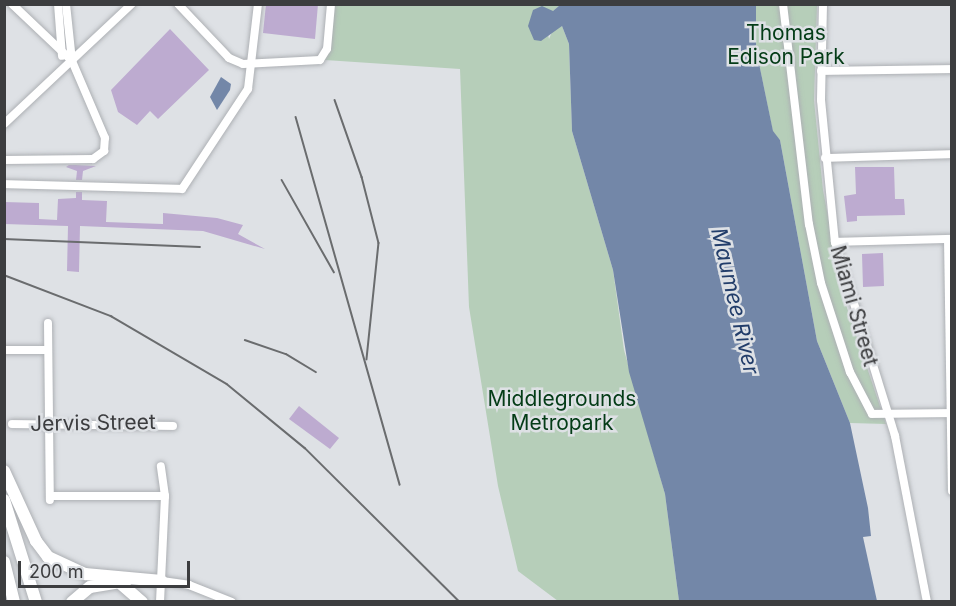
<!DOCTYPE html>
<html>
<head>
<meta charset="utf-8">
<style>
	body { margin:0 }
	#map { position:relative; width:956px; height:606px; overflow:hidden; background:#dee1e5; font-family:Inter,sans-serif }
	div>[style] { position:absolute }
	.green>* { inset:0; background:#b6ceb9 }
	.water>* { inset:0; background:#7387a8 }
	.building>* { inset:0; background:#bdabd0 }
	.roads { filter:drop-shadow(0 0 2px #adb0b4) drop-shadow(0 0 2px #adb0b4) }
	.minor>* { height:8px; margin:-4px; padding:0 4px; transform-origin:4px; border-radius:4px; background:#fff }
	.highway>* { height:12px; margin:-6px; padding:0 6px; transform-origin:6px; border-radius:6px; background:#fff }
	.rail>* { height:1.5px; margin:-0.75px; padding:0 0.75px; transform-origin:0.75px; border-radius:0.75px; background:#6a6c6e }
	span { translate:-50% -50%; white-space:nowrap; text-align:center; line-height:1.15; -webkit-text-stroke:5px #dee1e5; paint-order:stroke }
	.park-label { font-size:21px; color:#043c17 }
	.street-label { font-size:21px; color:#3c3d3f }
	.water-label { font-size:22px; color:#223d6a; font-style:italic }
	.frame { position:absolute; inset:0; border:6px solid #3c3d3f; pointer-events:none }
	.scale { position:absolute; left:18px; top:561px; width:172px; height:27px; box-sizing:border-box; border:3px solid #3c3d3f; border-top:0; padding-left:8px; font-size:18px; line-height:21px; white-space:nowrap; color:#3c3d3f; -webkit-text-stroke:4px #dee1e5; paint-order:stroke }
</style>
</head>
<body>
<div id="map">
	<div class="green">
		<i style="clip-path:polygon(331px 5px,560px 5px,552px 12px,542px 7px,549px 39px,554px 27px,562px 26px,569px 44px,572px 131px,613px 270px,624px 350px,665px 494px,679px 601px,558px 601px,518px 571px,498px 486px,469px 307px,460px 69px,325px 60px)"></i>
		<i style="clip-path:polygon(756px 5px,817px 5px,814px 100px,823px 190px,843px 296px,886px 424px,850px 423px,817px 341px,780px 140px,773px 132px,756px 49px)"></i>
	</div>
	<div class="water">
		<i style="clip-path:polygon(560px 5px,756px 5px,756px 49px,773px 131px,780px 140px,817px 341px,850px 423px,868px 508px,871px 536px,863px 537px,877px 601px,679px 601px,665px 494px,629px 372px,613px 270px,572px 131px,569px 44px,562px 26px,541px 41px,534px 40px,528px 26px,533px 10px,542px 6px,553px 11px)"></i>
		<i style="clip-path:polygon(221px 77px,231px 84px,230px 90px,217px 110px,210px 97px)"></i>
	</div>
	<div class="building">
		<i style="clip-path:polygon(266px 4px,318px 4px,315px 39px,263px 33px)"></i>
		<i style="clip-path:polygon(170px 29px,209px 70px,158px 119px,150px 111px,137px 125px,118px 112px,111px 90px)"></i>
		<i style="clip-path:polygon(69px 165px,75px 165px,96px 166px,83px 171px,82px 180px,76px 180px,77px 171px,66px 167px)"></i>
		<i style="clip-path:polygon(855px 167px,894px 167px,895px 199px,904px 199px,905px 215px,857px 216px,857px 221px,847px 222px,844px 196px,856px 194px)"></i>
		<i style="clip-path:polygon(76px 192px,82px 192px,82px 200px,107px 201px,106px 222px,163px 224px,163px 213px,217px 218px,243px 225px,238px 234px,265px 249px,203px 231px,80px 226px,79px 272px,67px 271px,68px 226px,4px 224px,4px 202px,39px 203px,39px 219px,57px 220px,58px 199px,76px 198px)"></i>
		<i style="clip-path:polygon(883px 253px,884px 286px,863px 287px,862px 254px)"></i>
		<i style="clip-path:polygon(299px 406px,339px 438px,330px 449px,289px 419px)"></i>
	</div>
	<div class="roads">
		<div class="minor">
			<i style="left:12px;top:4px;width:83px;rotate:43.5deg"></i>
			<i style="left:58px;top:4px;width:52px;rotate:85.6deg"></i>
			<i style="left:178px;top:4px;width:74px;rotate:46.6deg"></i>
			<i style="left:229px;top:58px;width:15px;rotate:23deg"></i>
			<i style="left:243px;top:64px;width:77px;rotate:-3deg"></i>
			<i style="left:320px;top:60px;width:13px;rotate:-58deg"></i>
			<i style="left:327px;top:49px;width:45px;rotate:-84.9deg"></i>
			<i style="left:783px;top:4px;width:222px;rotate:83.3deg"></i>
			<i style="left:809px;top:224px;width:60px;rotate:78.5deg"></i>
			<i style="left:821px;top:283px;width:94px;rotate:72deg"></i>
			<i style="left:850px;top:372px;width:47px;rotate:62.4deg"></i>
			<i style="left:872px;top:414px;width:80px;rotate:-0.7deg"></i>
			<i style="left:823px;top:4px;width:96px;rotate:91.2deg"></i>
			<i style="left:821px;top:100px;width:143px;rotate:84.4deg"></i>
			<i style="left:835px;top:242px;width:203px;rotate:72.8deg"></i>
			<i style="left:895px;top:436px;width:169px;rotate:79.1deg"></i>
			<i style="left:821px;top:71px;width:131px;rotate:-0.9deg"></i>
			<i style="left:4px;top:124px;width:175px;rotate:-43.2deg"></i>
			<i style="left:825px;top:158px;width:127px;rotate:-1.8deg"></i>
			<i style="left:4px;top:160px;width:89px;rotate:-0.6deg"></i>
			<i style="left:93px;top:159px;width:14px;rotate:-36deg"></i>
			<i style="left:104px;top:151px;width:13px;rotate:-86deg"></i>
			<i style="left:105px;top:138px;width:84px;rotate:-113.2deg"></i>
			<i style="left:72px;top:61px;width:57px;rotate:-96deg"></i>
			<i style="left:4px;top:184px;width:178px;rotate:1.6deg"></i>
			<i style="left:182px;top:189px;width:120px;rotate:-56.6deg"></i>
			<i style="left:248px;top:89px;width:86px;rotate:-83.3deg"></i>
			<i style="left:948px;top:239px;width:252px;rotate:89.1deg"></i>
			<i style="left:835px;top:242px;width:116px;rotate:-1.5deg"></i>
			<i style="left:48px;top:323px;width:177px;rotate:89.4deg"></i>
			<i style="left:4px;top:350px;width:44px"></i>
			<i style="left:12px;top:424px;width:161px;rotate:0.7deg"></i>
			<i style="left:50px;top:496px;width:115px"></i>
			<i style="left:162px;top:581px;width:27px;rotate:8deg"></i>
			<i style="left:189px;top:585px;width:46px;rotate:21.6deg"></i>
			<i style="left:160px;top:602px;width:106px;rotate:-87.3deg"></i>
			<i style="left:165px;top:496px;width:30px;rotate:-98deg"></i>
		</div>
		<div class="highway">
			<i style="left:4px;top:471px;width:77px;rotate:65.4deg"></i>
			<i style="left:36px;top:541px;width:20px;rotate:53deg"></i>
			<i style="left:48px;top:557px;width:41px;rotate:24.7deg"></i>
			<i style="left:85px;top:574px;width:77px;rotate:5.2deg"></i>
			<i style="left:4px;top:500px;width:107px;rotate:72.6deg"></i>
			<i style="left:4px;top:562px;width:41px;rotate:76deg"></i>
			<i style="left:120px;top:583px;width:29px;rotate:41deg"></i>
			<i style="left:72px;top:602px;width:23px;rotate:-40deg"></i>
			<i style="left:90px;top:587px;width:26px;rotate:-9deg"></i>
		</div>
	</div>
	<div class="rail">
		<i style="left:335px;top:100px;width:82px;rotate:70.7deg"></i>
		<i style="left:362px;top:177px;width:68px;rotate:75.6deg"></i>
		<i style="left:379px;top:243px;width:117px;rotate:95.9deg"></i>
		<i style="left:296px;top:117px;width:382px;rotate:74.2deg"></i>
		<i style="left:282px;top:180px;width:106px;rotate:60.5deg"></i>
		<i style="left:4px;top:239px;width:196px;rotate:2.3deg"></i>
		<i style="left:4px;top:275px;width:115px;rotate:21deg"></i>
		<i style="left:111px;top:316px;width:134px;rotate:30.4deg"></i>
		<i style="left:227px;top:384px;width:101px;rotate:39.4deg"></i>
		<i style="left:305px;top:448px;width:218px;rotate:44.8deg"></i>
		<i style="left:245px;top:340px;width:43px;rotate:18.9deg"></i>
		<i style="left:286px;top:354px;width:35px;rotate:31deg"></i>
	</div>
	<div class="park-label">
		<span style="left:786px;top:45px">Thomas<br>Edison Park</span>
		<span style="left:562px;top:411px">Middlegrounds<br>Metropark</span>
	</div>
	<div class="street-label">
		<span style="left:854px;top:306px;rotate:74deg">Miami Street</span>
		<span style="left:93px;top:423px;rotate:-1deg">Jervis Street</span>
	</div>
	<div class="water-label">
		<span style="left:735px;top:301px;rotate:77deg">Maumee River</span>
	</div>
	<div class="frame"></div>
	<div class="scale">200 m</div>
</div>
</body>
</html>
